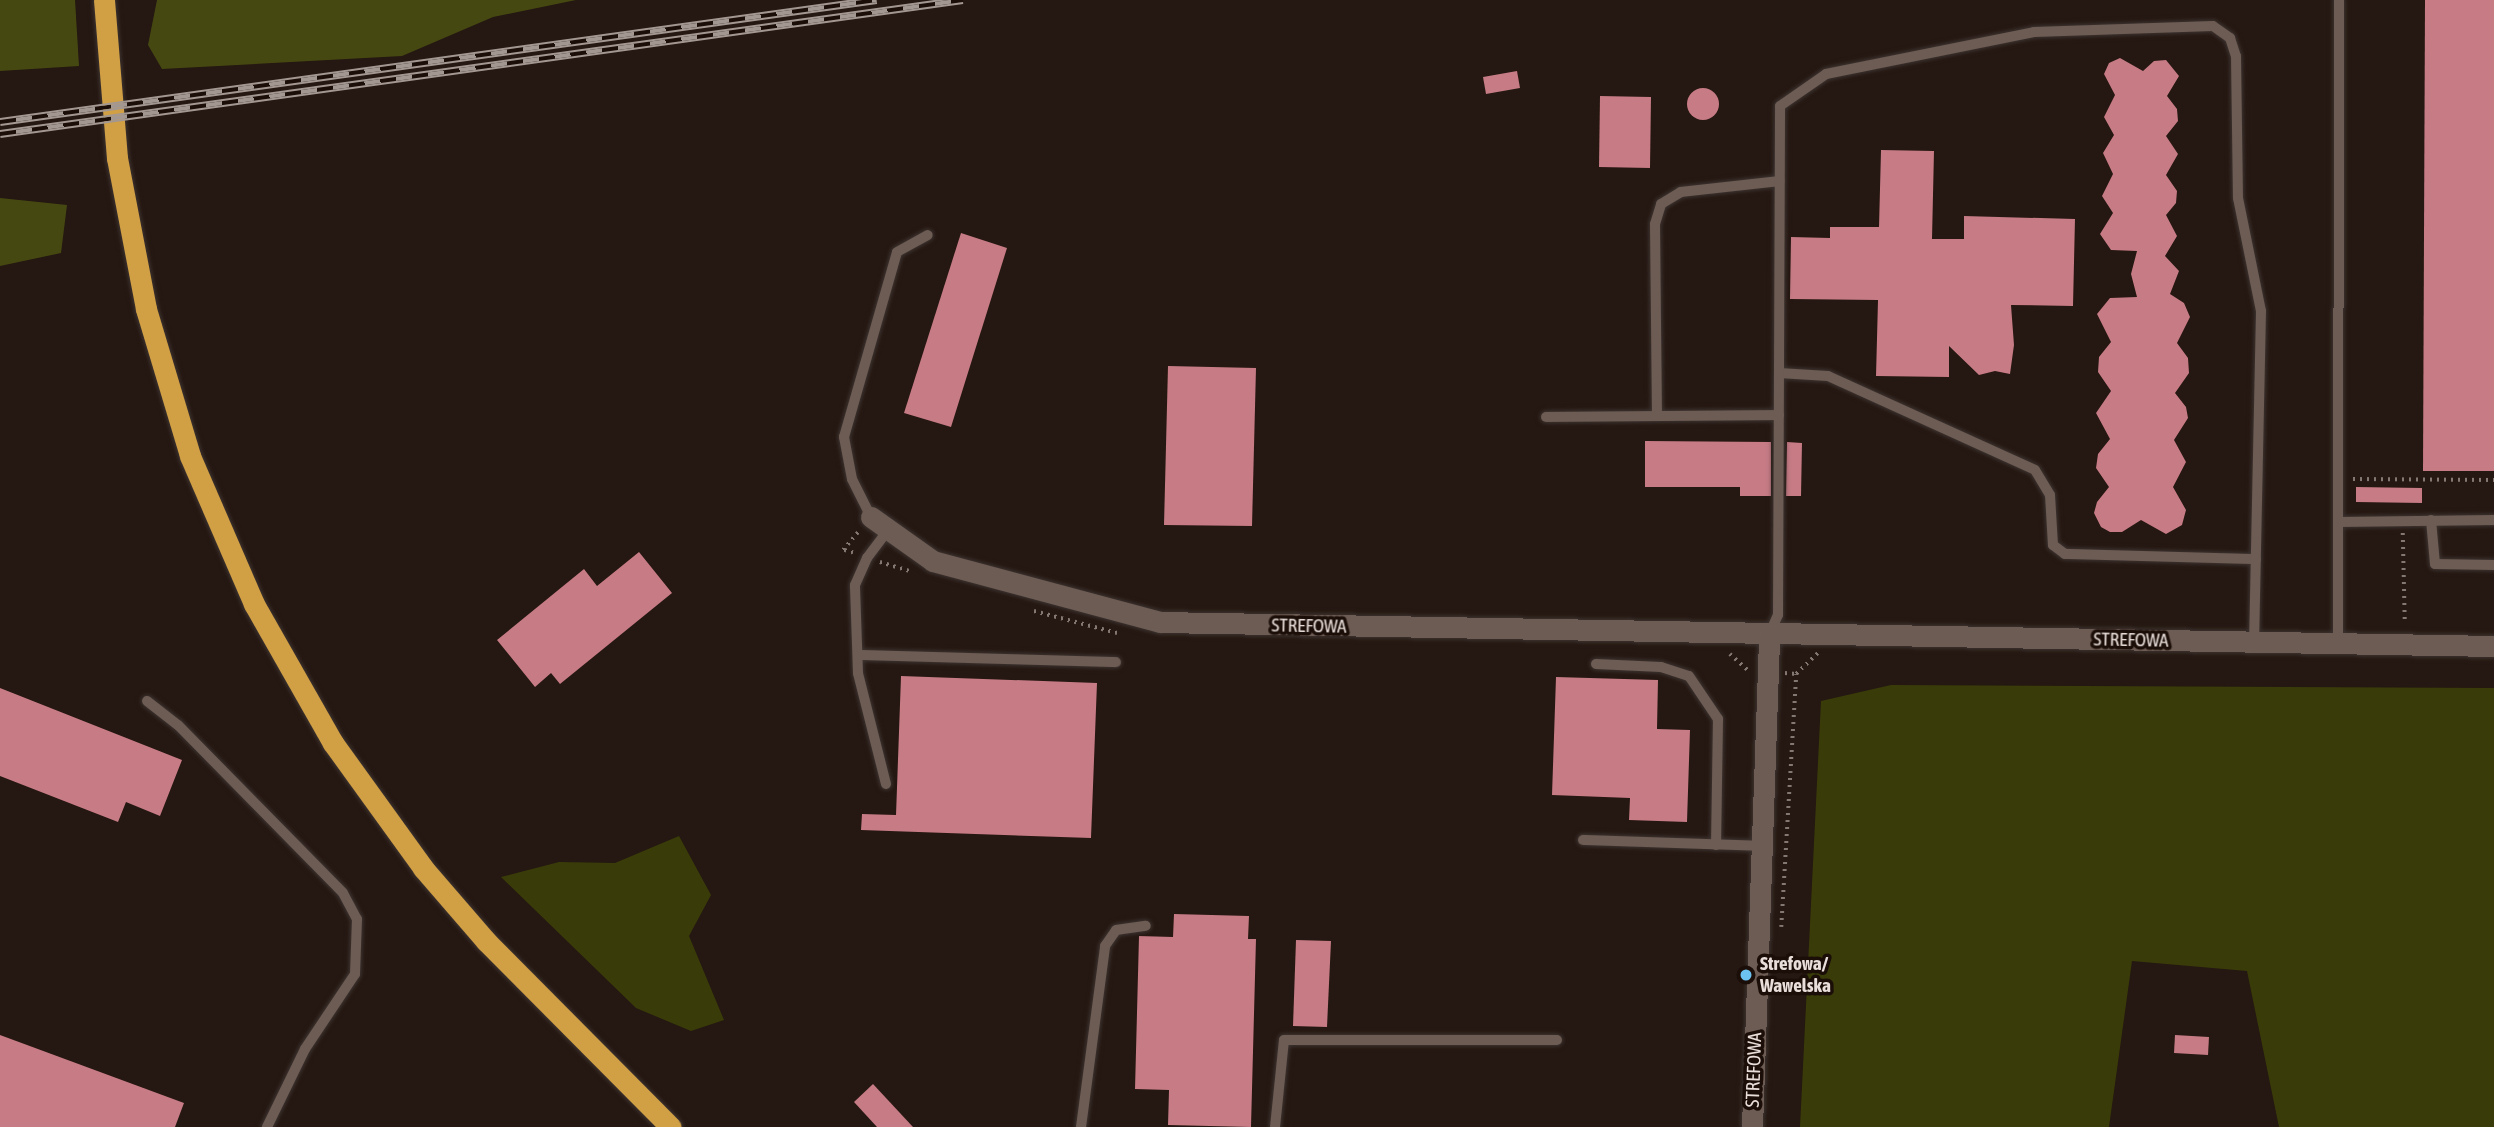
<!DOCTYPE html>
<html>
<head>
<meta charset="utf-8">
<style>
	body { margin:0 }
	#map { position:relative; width:2494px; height:1127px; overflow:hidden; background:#251711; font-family:"Asap Condensed",sans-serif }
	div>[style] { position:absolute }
	.green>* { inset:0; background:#393c09 }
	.forest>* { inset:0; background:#454911 }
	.building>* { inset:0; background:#c67b85 }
	.round { border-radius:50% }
	.path>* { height:3.5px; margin-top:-1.75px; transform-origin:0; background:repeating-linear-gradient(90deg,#847873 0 2px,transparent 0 7px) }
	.roads { filter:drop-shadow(0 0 2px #3d3431) drop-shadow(0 0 2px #3d3431) }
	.lane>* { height:10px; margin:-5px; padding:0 5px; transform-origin:5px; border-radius:5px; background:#6d5c54 }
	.street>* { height:21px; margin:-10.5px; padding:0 10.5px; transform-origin:10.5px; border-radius:10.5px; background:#6d5c54 }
	.highway>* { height:21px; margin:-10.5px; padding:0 10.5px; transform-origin:10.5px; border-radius:10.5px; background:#d19f44 }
	.rail>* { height:8px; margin-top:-4px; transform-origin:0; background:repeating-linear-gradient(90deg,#1b0e08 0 16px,#a39792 0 32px); box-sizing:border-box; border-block:2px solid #a39792 }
	.dots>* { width:19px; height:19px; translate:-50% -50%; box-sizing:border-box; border:4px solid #1b0e08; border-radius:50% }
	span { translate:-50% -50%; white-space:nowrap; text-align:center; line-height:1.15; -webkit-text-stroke:7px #1b0e08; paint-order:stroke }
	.street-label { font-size:19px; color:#e9deda }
	.poi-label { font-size:19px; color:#e9deda; font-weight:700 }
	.left { translate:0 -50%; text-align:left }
</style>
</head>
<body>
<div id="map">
	<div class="green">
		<i style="clip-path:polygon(1891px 685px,2494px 688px,2494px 1127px,2279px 1127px,2247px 971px,2132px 961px,2109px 1127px,1800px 1127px,1821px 701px)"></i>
		<i style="clip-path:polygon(679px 836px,711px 895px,689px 936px,724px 1020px,691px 1031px,636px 1008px,501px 877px,559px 862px,615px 863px)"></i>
	</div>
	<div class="forest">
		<i style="clip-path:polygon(0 0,75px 0,79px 66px,0 71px)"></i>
		<i style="clip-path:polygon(157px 0,576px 0,493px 17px,402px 56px,162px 69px,148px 45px)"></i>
		<i style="clip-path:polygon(0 198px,67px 205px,61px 253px,0 266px)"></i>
	</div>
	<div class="building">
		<i style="clip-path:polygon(2425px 0,2494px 0,2494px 471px,2423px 471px)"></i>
		<i style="clip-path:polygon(2120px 58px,2143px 71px,2154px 61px,2166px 60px,2179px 76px,2167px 96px,2177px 109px,2178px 121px,2166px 136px,2178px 154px,2166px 175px,2177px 191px,2176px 203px,2166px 215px,2177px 236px,2165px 256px,2179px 271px,2170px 294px,2184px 303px,2190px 317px,2177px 343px,2188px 358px,2189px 373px,2175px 393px,2186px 407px,2188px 418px,2174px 440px,2186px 462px,2173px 487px,2186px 510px,2182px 525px,2166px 534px,2141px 520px,2122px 532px,2110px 532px,2101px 527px,2094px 513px,2097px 502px,2109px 487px,2096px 468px,2098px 454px,2110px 439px,2096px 413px,2111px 391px,2098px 372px,2099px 357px,2111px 342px,2097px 314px,2110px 298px,2137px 297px,2131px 274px,2137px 251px,2111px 250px,2100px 234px,2113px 213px,2102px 196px,2113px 174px,2103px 153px,2114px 135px,2104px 117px,2115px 95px,2104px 74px,2109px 63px)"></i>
		<i style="clip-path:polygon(1517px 71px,1520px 88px,1486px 94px,1483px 77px)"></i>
		<i class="round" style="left:1687px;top:88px;width:32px;height:32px"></i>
		<i style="clip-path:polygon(1600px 96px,1651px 97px,1650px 168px,1599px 167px)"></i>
		<i style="clip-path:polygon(1881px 150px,1934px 151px,1932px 239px,1964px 239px,1964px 216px,2075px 219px,2073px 306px,2011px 305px,2014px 345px,2010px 374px,1995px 371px,1979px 375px,1949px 346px,1949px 377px,1876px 376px,1878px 300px,1790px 299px,1791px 237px,1830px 238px,1830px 227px,1879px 227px)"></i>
		<i style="clip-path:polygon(961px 233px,1007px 248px,951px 427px,904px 413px)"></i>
		<i style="clip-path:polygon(1168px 366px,1256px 368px,1252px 526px,1164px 525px)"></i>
		<i style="clip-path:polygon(1645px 441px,1771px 442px,1771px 496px,1740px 496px,1740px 487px,1645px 487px)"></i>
		<i style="clip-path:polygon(1787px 442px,1802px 443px,1801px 496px,1786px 496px)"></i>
		<i style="clip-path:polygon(2356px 487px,2422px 488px,2422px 503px,2356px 502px)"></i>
		<i style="clip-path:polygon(639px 552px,672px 593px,560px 684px,551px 673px,535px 687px,497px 640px,584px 569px,597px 586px)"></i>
		<i style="clip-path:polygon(901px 676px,1097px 683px,1091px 838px,861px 830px,862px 814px,896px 815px)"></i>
		<i style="clip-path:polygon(1556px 677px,1658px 680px,1657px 729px,1690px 730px,1687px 822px,1629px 820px,1630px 798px,1552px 795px)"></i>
		<i style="clip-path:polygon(0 688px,182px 760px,160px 816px,126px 802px,118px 822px,0 776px)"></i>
		<i style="clip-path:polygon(1174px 914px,1249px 916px,1248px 939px,1256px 939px,1251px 1127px,1168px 1125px,1169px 1090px,1135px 1089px,1139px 936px,1173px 937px)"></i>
		<i style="clip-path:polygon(1296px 940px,1331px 941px,1327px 1027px,1293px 1026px)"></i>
		<i style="clip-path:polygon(0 1035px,184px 1103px,175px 1127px,0 1127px)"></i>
		<i style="clip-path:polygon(2175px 1035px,2209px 1037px,2208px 1055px,2174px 1053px)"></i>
		<i style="clip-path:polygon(873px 1084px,913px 1127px,877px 1127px,854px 1102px)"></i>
	</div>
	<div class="path">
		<i style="left:2353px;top:479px;width:141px;rotate:0.4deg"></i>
		<i style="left:2403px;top:533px;width:90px;rotate:88.7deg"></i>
		<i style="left:853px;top:553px;width:10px;rotate:-163deg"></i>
		<i style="left:843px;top:550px;width:23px;rotate:-50deg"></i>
		<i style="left:880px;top:562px;width:34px;rotate:17deg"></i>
		<i style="left:1034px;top:611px;width:86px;rotate:14.8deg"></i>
		<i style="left:1730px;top:654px;width:25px;rotate:42deg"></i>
		<i style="left:1785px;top:673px;width:11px;rotate:5deg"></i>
		<i style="left:1796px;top:674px;width:30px;rotate:-44deg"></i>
		<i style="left:1781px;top:927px;width:253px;rotate:-86.6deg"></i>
	</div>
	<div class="roads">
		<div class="lane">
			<i style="left:1779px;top:373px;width:49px;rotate:3.5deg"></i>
			<i style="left:1828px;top:376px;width:227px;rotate:24.4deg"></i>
			<i style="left:2035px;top:470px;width:29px;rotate:59deg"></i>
			<i style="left:2050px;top:495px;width:50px;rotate:86.6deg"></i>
			<i style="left:2053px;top:545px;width:15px;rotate:37deg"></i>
			<i style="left:2065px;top:554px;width:191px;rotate:1.5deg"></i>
			<i style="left:1657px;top:416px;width:192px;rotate:-90.6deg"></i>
			<i style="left:1655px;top:224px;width:21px;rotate:-73deg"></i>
			<i style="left:1661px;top:204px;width:23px;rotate:-31deg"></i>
			<i style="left:1681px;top:192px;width:99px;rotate:-6.4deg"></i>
			<i style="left:1546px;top:417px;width:233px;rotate:-0.5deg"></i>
			<i style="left:871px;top:517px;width:42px;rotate:-116.6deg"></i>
			<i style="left:852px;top:479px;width:43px;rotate:-100.8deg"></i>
			<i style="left:844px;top:437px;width:192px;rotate:-74deg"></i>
			<i style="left:897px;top:252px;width:35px;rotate:-29deg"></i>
			<i style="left:2431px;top:520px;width:44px;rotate:84.8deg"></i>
			<i style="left:2435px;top:564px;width:59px;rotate:1deg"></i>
			<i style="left:2339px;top:522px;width:155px;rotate:-0.7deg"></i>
			<i style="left:1769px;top:635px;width:22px;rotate:-66deg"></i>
			<i style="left:1778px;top:615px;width:509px;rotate:-89.77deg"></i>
			<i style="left:1780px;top:106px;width:56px;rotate:-34.8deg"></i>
			<i style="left:1826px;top:74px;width:212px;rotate:-11.4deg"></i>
			<i style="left:2034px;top:32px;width:179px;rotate:-1.9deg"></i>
			<i style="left:2213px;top:26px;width:21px;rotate:35deg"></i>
			<i style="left:2230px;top:38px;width:19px;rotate:72deg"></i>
			<i style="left:2236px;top:56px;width:142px;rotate:89.2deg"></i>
			<i style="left:2238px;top:198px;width:115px;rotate:78.5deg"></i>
			<i style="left:2261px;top:311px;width:331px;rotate:91.2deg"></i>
			<i style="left:2338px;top:643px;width:643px;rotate:-89.91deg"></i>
			<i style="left:858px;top:655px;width:258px;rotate:1.6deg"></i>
			<i style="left:1596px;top:664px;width:65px;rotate:2.6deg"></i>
			<i style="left:1661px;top:667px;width:29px;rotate:18deg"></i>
			<i style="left:1689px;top:676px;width:52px;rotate:56deg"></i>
			<i style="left:1718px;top:719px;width:126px;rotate:90.9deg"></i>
			<i style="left:147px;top:701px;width:39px;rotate:38deg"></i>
			<i style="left:178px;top:725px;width:235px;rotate:45.5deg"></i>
			<i style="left:343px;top:893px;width:30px;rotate:62deg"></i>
			<i style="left:357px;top:919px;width:55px;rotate:92.1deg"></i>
			<i style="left:355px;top:974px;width:90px;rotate:123.7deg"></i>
			<i style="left:305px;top:1049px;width:87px;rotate:116deg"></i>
			<i style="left:886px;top:784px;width:114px;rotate:-104.2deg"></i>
			<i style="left:858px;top:673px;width:88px;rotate:-92deg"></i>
			<i style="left:855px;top:585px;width:30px;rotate:-66deg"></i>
			<i style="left:867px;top:558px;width:36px;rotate:-53deg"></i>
			<i style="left:1583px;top:840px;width:178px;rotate:1.9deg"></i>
			<i style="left:1081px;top:1127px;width:183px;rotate:-82.4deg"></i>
			<i style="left:1105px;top:946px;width:19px;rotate:-55deg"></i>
			<i style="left:1116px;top:930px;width:30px;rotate:-8deg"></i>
			<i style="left:1275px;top:1127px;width:87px;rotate:-84.1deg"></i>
			<i style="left:1284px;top:1040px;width:273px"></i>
		</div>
		<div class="street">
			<i style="left:871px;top:517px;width:76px;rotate:35.4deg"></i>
			<i style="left:933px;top:561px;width:235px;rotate:15deg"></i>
			<i style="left:1160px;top:622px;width:1334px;rotate:1.03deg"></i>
			<i style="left:1752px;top:1127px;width:492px;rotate:-88deg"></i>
		</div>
		<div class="highway">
			<i style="left:104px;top:0;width:159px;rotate:85.3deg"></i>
			<i style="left:117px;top:158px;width:154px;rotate:79.1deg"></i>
			<i style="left:146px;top:309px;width:153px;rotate:73.3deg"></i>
			<i style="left:190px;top:456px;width:161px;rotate:66.6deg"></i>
			<i style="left:254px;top:604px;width:160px;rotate:60.4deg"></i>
			<i style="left:333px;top:743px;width:154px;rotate:54.2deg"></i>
			<i style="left:423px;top:868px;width:96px;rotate:49.2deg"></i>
			<i style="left:486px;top:941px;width:262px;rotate:45.2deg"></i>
		</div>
	</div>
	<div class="rail">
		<i style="left:0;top:122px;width:885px;rotate:-7.92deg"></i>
		<i style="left:0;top:134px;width:972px;rotate:-7.92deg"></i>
	</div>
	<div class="dots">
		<i style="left:1746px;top:975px;background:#6cc3f2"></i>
	</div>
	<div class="street-label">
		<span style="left:1309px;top:626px;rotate:1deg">STREFOWA</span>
		<span style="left:2131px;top:640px;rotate:1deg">STREFOWA</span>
		<span style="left:1754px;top:1070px;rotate:-88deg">STREFOWA</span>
	</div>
	<div class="poi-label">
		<span class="left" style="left:1760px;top:975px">Strefowa/<br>Wawelska</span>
	</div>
</div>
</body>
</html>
